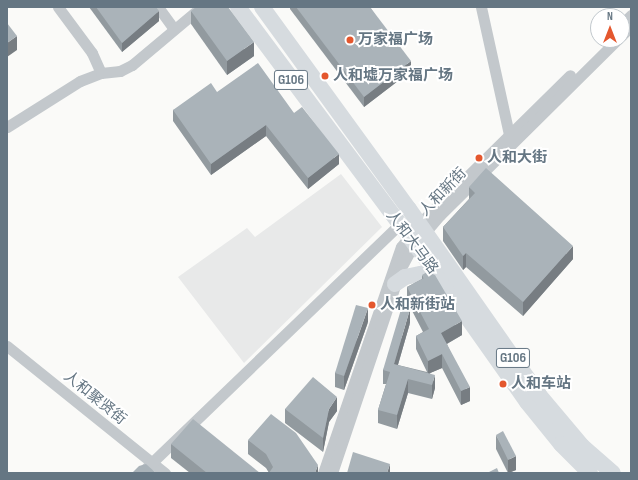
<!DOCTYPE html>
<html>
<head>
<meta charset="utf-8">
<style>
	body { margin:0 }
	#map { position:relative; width:638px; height:480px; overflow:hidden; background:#fafaf8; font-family:"Sofia Sans Condensed","Noto Sans SC",sans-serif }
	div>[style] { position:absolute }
	.built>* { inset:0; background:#e8e9e9 }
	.minor>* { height:11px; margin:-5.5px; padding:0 5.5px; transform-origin:5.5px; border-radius:5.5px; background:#c3c8cc }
	.highway>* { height:16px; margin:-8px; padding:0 8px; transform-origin:8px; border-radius:8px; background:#d6dbdf }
	.wall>* { inset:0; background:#929a9f }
	.shaded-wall>* { inset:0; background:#777d82 }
	.building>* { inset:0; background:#aab3b9 }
	.dots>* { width:11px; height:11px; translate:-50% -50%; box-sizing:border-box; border:2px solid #fff; border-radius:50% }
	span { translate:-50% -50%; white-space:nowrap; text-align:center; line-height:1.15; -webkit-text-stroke:4px #fff; paint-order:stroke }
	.shield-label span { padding:1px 3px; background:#fff; border:1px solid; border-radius:3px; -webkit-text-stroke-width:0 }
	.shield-label { font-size:14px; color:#657683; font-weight:700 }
	.poi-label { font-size:15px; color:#657683; font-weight:700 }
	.left { translate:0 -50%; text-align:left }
	.street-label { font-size:15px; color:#657683 }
	.frame { position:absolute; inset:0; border:8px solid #657683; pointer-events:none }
	.north { position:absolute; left:590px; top:8px; width:40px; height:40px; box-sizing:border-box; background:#fff; border:1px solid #c1c8cd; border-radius:50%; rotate:0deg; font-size:11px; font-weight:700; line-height:16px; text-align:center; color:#657683 }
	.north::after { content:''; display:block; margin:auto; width:14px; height:18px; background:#e4572e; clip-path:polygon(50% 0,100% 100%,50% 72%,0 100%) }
</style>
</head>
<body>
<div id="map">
	<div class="built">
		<i style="clip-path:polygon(341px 174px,382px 227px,244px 363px,178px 277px,247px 228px,255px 237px)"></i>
	</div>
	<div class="minor">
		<i style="left:58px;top:7px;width:57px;rotate:53.5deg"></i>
		<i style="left:92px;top:53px;width:22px;rotate:66deg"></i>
		<i style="left:158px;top:7px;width:26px;rotate:54deg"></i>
		<i style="left:481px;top:7px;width:130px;rotate:77.6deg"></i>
		<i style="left:622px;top:24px;width:13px;rotate:-45deg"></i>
		<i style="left:622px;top:35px;width:13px;rotate:-45deg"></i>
		<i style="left:7px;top:127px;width:86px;rotate:-32.2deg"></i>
		<i style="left:80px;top:81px;width:22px;rotate:-21deg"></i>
		<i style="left:101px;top:73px;width:19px;rotate:-6deg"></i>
		<i style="left:120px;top:71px;width:13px;rotate:-27deg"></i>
		<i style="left:132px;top:65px;width:90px;rotate:-40deg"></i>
		<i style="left:7px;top:346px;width:203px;rotate:38.8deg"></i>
		<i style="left:141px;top:473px;width:358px;rotate:-43.9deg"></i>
		<i style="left:323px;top:473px;width:239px;rotate:-71deg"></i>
		<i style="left:401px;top:247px;width:29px;rotate:-52deg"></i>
		<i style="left:419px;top:224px;width:212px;rotate:-44.6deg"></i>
		<i style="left:332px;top:473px;width:216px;rotate:-71.4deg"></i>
		<i style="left:401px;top:268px;width:21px;rotate:-62deg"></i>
		<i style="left:411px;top:249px;width:45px;rotate:-49.5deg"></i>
		<i style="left:440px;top:215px;width:249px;rotate:-44.7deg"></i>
	</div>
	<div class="highway">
		<i style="left:238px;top:7px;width:318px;rotate:53.3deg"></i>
		<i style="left:428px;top:262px;width:171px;rotate:54.7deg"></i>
		<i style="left:527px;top:402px;width:54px;rotate:51deg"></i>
		<i style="left:561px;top:444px;width:41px;rotate:45deg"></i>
		<i style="left:262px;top:7px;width:250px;rotate:54deg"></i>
		<i style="left:409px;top:209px;width:227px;rotate:55deg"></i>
		<i style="left:539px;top:395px;width:67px;rotate:49.9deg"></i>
		<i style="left:582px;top:446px;width:41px;rotate:41.1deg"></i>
		<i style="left:395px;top:284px;width:12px;rotate:-35deg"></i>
		<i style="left:405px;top:277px;width:16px;rotate:-11deg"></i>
		<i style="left:421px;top:274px;width:21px;rotate:19deg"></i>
	</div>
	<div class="wall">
		<i style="clip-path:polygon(89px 7px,156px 7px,159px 21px,122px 52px)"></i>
		<i style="clip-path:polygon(290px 7px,370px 7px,411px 71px,364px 107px,290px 9px)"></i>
		<i style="clip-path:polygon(191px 11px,254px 56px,227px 75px,191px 24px)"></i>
		<i style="clip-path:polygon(217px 92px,294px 113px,339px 164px,308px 189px,266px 136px,211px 175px,173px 121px,173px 110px)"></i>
		<i style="clip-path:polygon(469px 187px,573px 259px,523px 316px,466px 267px,463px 270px,443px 241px,443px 227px,469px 199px)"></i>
		<i style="clip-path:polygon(422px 275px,462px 335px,447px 344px,470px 401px,461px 405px,442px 368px,430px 373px,435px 388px,432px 399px,408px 393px,397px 429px,378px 423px,378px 410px,386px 384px,383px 384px,383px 370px,410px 323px,398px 365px,427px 372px,416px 349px,416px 336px,423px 332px,407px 301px,407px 287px,422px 279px)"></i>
		<i style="clip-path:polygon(368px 322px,344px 390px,335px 387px,335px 373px)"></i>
		<i style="clip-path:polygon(285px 409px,337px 411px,329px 422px,323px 452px,285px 423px)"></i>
		<i style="clip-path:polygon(496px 435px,516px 470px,509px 473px,508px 473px,496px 449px)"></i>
		<i style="clip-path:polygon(248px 440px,318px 473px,269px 473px,266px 468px,248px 454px)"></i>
		<i style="clip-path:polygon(171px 444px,260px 473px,190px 473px,171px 458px)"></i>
	</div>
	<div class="shaded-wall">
		<i style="clip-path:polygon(159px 11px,159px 21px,122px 52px,122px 43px)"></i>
		<i style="clip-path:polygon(17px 36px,17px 50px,7px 57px,7px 43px)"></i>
		<i style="clip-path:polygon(254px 42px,254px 56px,227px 75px,227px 61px)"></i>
		<i style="clip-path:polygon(411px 61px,411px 71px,364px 107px,364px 97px)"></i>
		<i style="clip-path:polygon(266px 125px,266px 136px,211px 175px,211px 164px)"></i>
		<i style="clip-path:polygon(339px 154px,339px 164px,308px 189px,308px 178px)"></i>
		<i style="clip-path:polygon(573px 246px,573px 259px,523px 316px,523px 302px)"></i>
		<i style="clip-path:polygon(466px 253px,466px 267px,463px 270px,463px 256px)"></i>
		<i style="clip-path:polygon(368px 308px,368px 322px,344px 390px,344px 376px)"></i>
		<i style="clip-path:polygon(410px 309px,410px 323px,394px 378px,394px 364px)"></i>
		<i style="clip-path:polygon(462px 321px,462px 335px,441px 347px,441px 333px)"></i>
		<i style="clip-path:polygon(442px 354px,442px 368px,428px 374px,428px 361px)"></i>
		<i style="clip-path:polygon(435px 375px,435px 388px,432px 399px,432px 385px)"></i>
		<i style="clip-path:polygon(408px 379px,408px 393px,397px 429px,397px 415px)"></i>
		<i style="clip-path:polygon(470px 387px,470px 401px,461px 405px,461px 391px)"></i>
		<i style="clip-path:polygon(337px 397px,337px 411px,329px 422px,323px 452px,323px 438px,329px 409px)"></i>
		<i style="clip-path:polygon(516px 456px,516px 470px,508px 473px,508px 460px)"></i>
		<i style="clip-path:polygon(390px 464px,390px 473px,387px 473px)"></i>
		<i style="clip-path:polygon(318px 465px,318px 473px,315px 473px)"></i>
	</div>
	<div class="building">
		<i style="clip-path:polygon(96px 7px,156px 7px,159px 11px,122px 43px)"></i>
		<i style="clip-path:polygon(196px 7px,228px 7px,254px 42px,227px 61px,191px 11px)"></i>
		<i style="clip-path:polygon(296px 7px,370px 7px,411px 61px,364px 97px)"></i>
		<i style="clip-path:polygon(7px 23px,17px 36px,7px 43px)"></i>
		<i style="clip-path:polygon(258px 63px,294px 113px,302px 107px,339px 154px,308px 178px,266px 125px,211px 164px,173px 110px,211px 83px,217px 92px)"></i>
		<i style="clip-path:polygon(486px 168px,573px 246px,523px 302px,466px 253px,463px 256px,443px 227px,475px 193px,469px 187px)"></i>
		<i style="clip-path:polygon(427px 272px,435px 275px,462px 321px,441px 333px,470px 387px,461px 391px,442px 354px,428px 361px,416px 336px,429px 329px,407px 287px,424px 278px,422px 275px)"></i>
		<i style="clip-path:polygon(356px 305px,368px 308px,344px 376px,335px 373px)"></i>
		<i style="clip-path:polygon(402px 306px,410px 309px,394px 364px,435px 375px,432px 385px,408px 379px,397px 415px,378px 410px,390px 372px,383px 370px)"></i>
		<i style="clip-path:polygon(313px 377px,337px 397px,329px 409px,323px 438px,285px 409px)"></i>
		<i style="clip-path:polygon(271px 414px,296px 433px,318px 465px,315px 473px,269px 473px,273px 467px,266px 454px,248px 440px)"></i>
		<i style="clip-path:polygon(193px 419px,260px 473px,207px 473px,171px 444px)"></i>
		<i style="clip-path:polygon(503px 431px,516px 456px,508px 460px,496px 435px)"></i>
		<i style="clip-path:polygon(353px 452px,390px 464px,387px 473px,347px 473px)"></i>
		<i style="clip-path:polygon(146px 464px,156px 473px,132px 473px,139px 466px)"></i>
		<i style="clip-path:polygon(497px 468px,499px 473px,487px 473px)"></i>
	</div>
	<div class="dots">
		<i style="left:350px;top:40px;background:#e4572e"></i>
		<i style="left:325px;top:76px;background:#e4572e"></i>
		<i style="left:479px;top:158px;background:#e4572e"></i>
		<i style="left:372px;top:305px;background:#e4572e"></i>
		<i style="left:503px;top:384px;background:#e4572e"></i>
	</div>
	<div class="shield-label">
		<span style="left:291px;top:80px">G106</span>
		<span style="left:513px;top:358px">G106</span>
	</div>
	<div class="poi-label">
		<span class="left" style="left:358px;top:40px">万家福广场</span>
		<span class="left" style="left:333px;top:76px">人和墟万家福广场</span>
		<span class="left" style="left:487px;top:158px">人和大街</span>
		<span class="left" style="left:380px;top:305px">人和新街站</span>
		<span class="left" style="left:511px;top:384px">人和车站</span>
	</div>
	<div class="street-label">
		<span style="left:443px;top:192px;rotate:-46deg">人和新街</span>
		<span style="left:412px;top:242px;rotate:53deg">人和大马路</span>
		<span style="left:95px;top:398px;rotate:39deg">人和聚贤街</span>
	</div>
	<div class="frame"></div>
	<div class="north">N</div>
</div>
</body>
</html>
